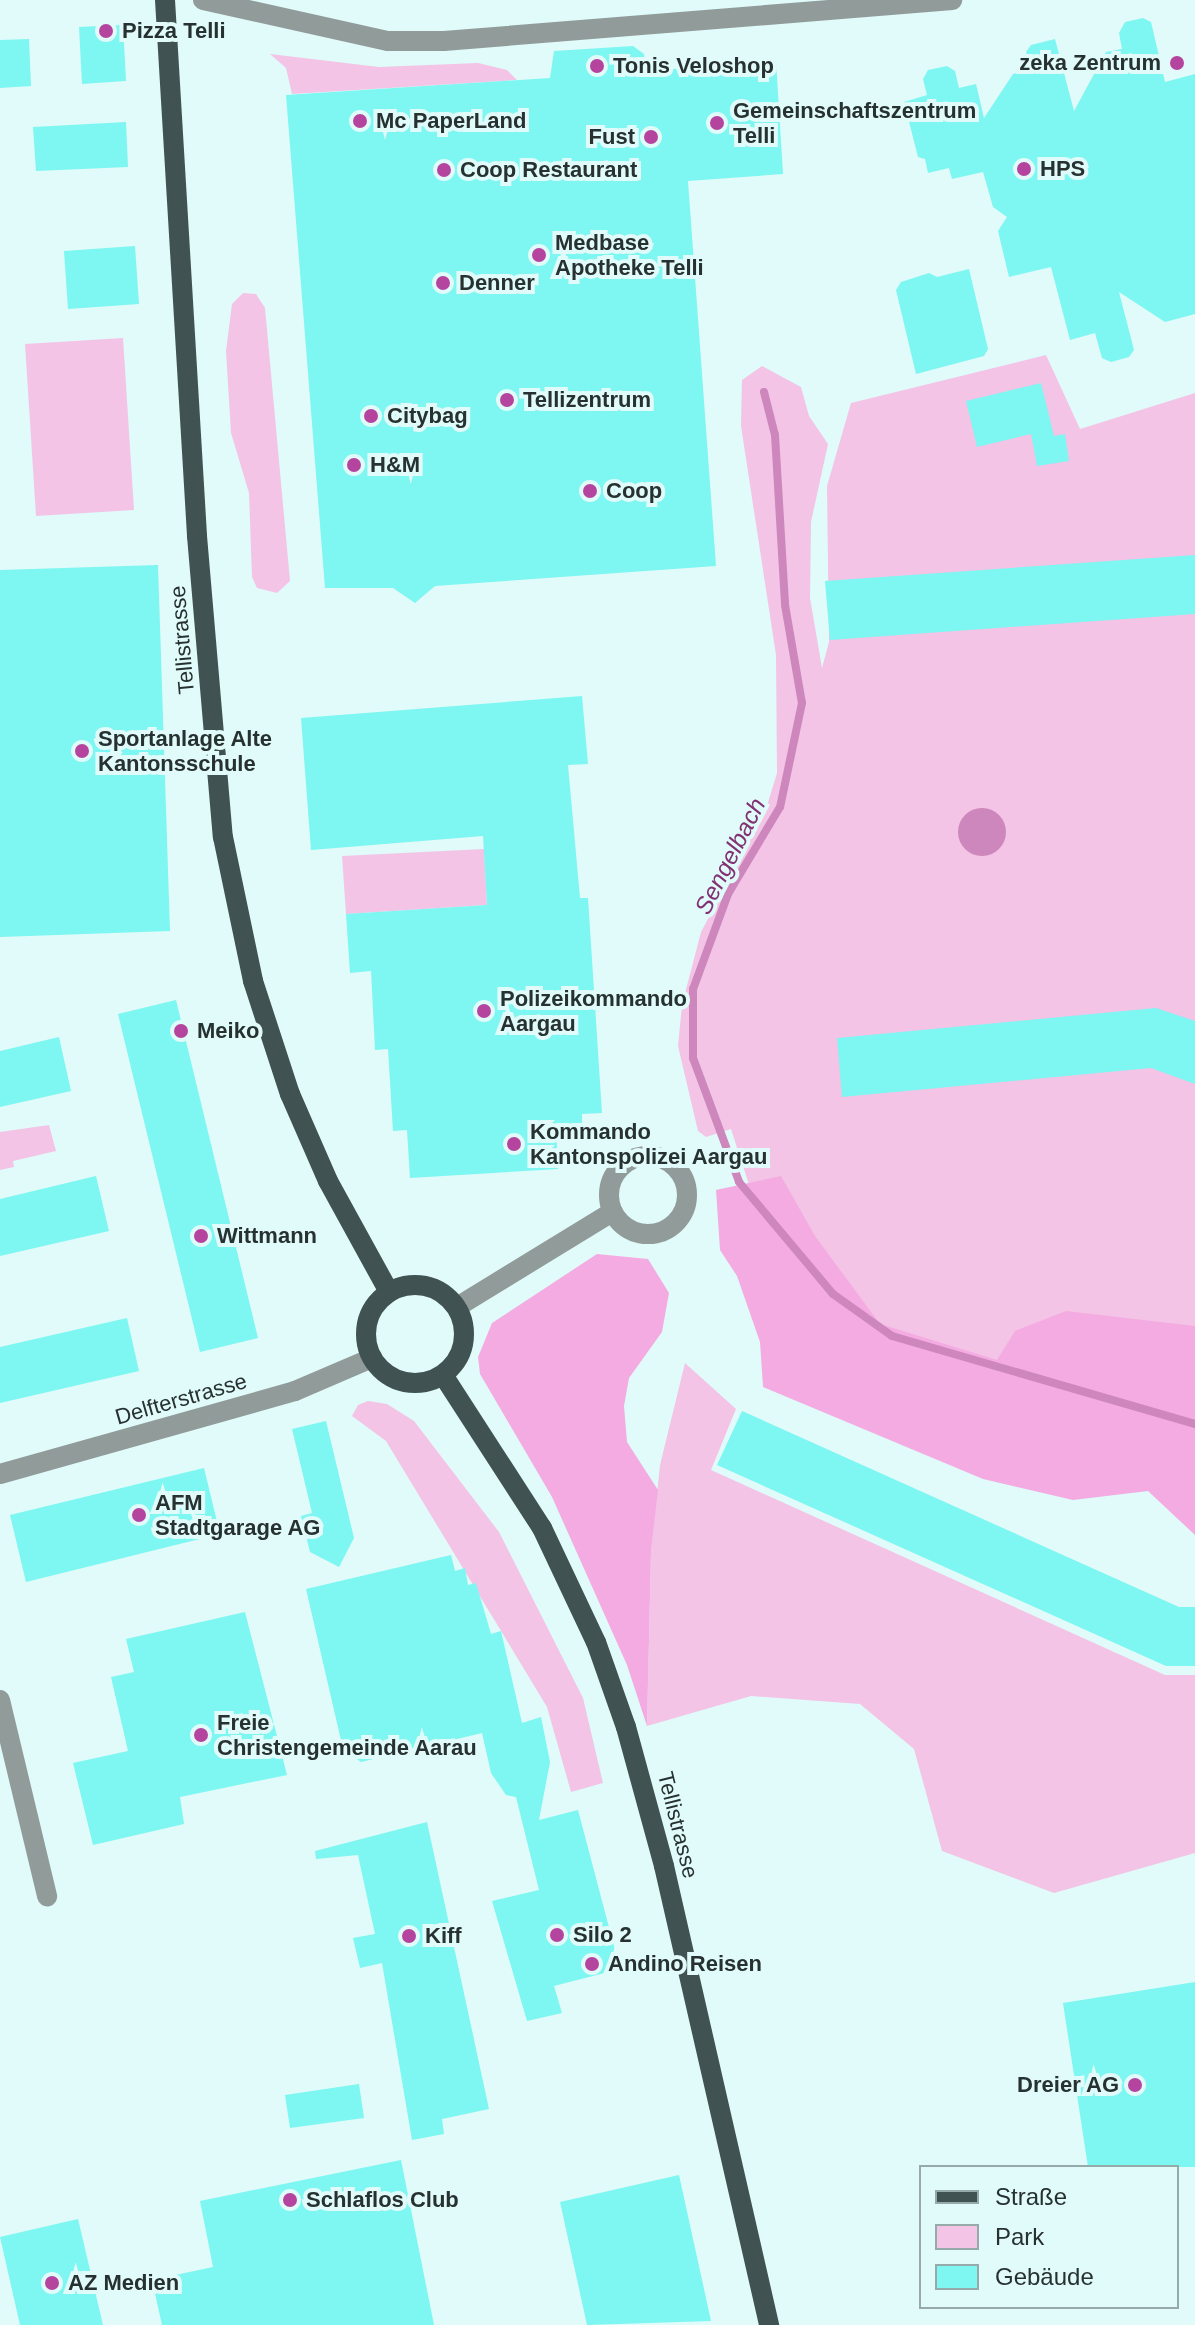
<!DOCTYPE html>
<html>
<head>
<meta charset="utf-8">
<style>
	body { margin:0 }
	#map { position:relative; width:1195px; height:2325px; overflow:hidden; background:#e0fbf9; font-family:Arial,sans-serif }
	div>[style] { position:absolute }
	.green>* { inset:0; background:#f3c4e6 }
	.forest>* { inset:0; background:#f4abe1 }
	.water>* { inset:0; background:#cd87bc }
	.round { border-radius:50% }
	.stream>* { height:8px; margin:-4px; padding:0 4px; transform-origin:4px; border-radius:4px; background:#cd87bc }
	.building>* { inset:0; background:#7ef6f1 }
	.minor>* { height:20px; margin:-10px; padding:0 10px; transform-origin:10px; border-radius:10px; background:#909b9a }
	.minor>.ring { margin:-10px; padding:0; box-sizing:content-box; background:none; border:20px solid #909b9a; border-radius:50% }
	.major>* { height:20px; margin:-10px; padding:0 10px; transform-origin:10px; border-radius:10px; background:#405352 }
	.major>.ring { margin:-10px; padding:0; box-sizing:content-box; background:none; border:20px solid #405352; border-radius:50% }
	.dots>* { width:22px; height:22px; translate:-50% -50%; box-sizing:border-box; border:4px solid #e0fbf9; border-radius:50% }
	span { translate:-50% -50%; white-space:nowrap; text-align:center; line-height:1.15; -webkit-text-stroke:8px #e0fbf9; paint-order:stroke }
	.poi-label { font-size:22px; color:#273131; font-weight:700 }
	.left { translate:0 -50%; text-align:left }
	.right { translate:-100% -50%; text-align:right }
	.street-label { font-size:22px; color:#273131 }
	.water-label { font-size:24px; color:#823072; font-style:italic }
	.legend { position:absolute; left:919px; top:2165px; width:260px; height:144px; box-sizing:border-box; background:#e0fbf9; border:2px solid #96aaa9; margin:0; padding:10px 14px; list-style:none; font-size:24px; color:#273131 }
	.legend li { display:flex; align-items:center; gap:16px; height:40px }
	.legend b { width:40px; border:2px solid #96aaa9 }
</style>
</head>
<body>
<div id="map">
	<div class="green">
		<i style="clip-path:polygon(270px 54px,379px 67px,478px 63px,507px 70px,517px 80px,292px 94px,286px 68px)"></i>
		<i style="clip-path:polygon(243px 293px,256px 294px,265px 308px,290px 581px,277px 593px,257px 588px,252px 577px,249px 493px,231px 433px,226px 351px,232px 304px)"></i>
		<i style="clip-path:polygon(123px 338px,134px 510px,36px 516px,25px 344px)"></i>
		<i style="clip-path:polygon(1046px 355px,1080px 429px,1195px 393px,1195px 1444px,783px 1290px,731px 1129px,706px 1137px,698px 1131px,678px 1046px,682px 1005px,701px 932px,766px 809px,777px 773px,776px 655px,741px 426px,742px 380px,762px 366px,801px 387px,809px 416px,828px 444px,811px 522px,810px 598px,822px 668px,829px 642px,827px 486px,851px 403px)"></i>
		<i style="clip-path:polygon(484px 849px,487px 905px,346px 914px,342px 856px)"></i>
		<i style="clip-path:polygon(49px 1125px,56px 1151px,13px 1161px,14px 1167px,0 1170px,0 1132px)"></i>
		<i style="clip-path:polygon(685px 1363px,736px 1409px,711px 1470px,1165px 1675px,1195px 1675px,1195px 1853px,1054px 1893px,942px 1851px,914px 1749px,860px 1704px,751px 1696px,647px 1726px,651px 1552px,660px 1465px)"></i>
		<i style="clip-path:polygon(368px 1401px,387px 1404px,414px 1421px,499px 1532px,583px 1698px,603px 1783px,571px 1792px,547px 1707px,386px 1441px,352px 1416px,358px 1405px)"></i>
	</div>
	<div class="forest">
		<i style="clip-path:polygon(781px 1176px,815px 1236px,880px 1324px,997px 1360px,1015px 1331px,1066px 1311px,1195px 1326px,1195px 1535px,1148px 1491px,1073px 1500px,983px 1479px,763px 1387px,760px 1342px,737px 1276px,720px 1250px,716px 1190px)"></i>
		<i style="clip-path:polygon(597px 1254px,648px 1259px,669px 1293px,662px 1332px,629px 1378px,624px 1406px,627px 1442px,658px 1490px,651px 1552px,647px 1726px,627px 1665px,552px 1497px,480px 1374px,478px 1357px,492px 1323px)"></i>
	</div>
	<div class="water">
		<i class="round" style="left:958px;top:808px;width:48px;height:48px"></i>
	</div>
	<div class="stream">
		<i style="left:764px;top:392px;width:44px;rotate:75.7deg"></i>
		<i style="left:775px;top:435px;width:170px;rotate:86.6deg"></i>
		<i style="left:785px;top:605px;width:99px;rotate:80.2deg"></i>
		<i style="left:802px;top:703px;width:106px;rotate:101.9deg"></i>
		<i style="left:780px;top:807px;width:101px;rotate:120.9deg"></i>
		<i style="left:728px;top:894px;width:101px;rotate:110.2deg"></i>
		<i style="left:693px;top:989px;width:69px;rotate:90deg"></i>
		<i style="left:693px;top:1058px;width:132px;rotate:69.6deg"></i>
		<i style="left:739px;top:1182px;width:146px;rotate:50deg"></i>
		<i style="left:833px;top:1294px;width:72px;rotate:35.4deg"></i>
		<i style="left:892px;top:1336px;width:316px;rotate:16.2deg"></i>
	</div>
	<div class="building">
		<i style="clip-path:polygon(1143px 18px,1151px 22px,1165px 82px,1195px 74px,1195px 314px,1165px 322px,1119px 292px,1134px 350px,1129px 357px,1111px 362px,1102px 358px,1095px 333px,1070px 340px,1051px 267px,1009px 277px,998px 231px,1007px 217px,993px 207px,983px 172px,952px 179px,949px 168px,928px 173px,925px 159px,918px 157px,904px 102px,927px 95px,923px 79px,928px 70px,947px 66px,955px 71px,959px 88px,976px 84px,984px 118px,1013px 74px,1030px 70px,1026px 52px,1031px 45px,1055px 39px,1074px 111px,1106px 52px,1122px 49px,1119px 33px,1125px 22px)"></i>
		<i style="clip-path:polygon(123px 25px,126px 81px,82px 84px,79px 27px)"></i>
		<i style="clip-path:polygon(29px 39px,31px 86px,0 88px,0 40px)"></i>
		<i style="clip-path:polygon(633px 46px,644px 54px,646px 71px,776px 61px,783px 174px,688px 181px,716px 566px,435px 586px,415px 603px,393px 588px,325px 588px,286px 95px,550px 78px,554px 51px)"></i>
		<i style="clip-path:polygon(126px 122px,128px 167px,36px 171px,33px 127px)"></i>
		<i style="clip-path:polygon(135px 246px,139px 304px,68px 309px,64px 251px)"></i>
		<i style="clip-path:polygon(969px 269px,988px 349px,984px 356px,916px 374px,896px 290px,901px 282px,929px 273px,937px 277px)"></i>
		<i style="clip-path:polygon(1041px 383px,1054px 436px,1065px 434px,1069px 461px,1037px 466px,1031px 434px,977px 447px,966px 401px)"></i>
		<i style="clip-path:polygon(1195px 555px,1195px 614px,830px 640px,825px 581px)"></i>
		<i style="clip-path:polygon(158px 565px,170px 931px,0 937px,0 570px)"></i>
		<i style="clip-path:polygon(582px 696px,588px 764px,568px 765px,580px 898px,588px 898px,602px 1113px,582px 1114px,582px 1123px,556px 1125px,558px 1169px,410px 1178px,407px 1130px,393px 1131px,388px 1049px,375px 1050px,371px 971px,350px 973px,346px 914px,487px 905px,483px 836px,311px 850px,301px 718px)"></i>
		<i style="clip-path:polygon(176px 1000px,258px 1338px,200px 1352px,118px 1014px)"></i>
		<i style="clip-path:polygon(1156px 1008px,1195px 1021px,1195px 1084px,1151px 1068px,842px 1097px,837px 1038px)"></i>
		<i style="clip-path:polygon(59px 1037px,71px 1091px,0 1107px,0 1051px)"></i>
		<i style="clip-path:polygon(96px 1176px,109px 1231px,0 1256px,0 1199px)"></i>
		<i style="clip-path:polygon(127px 1318px,139px 1371px,0 1403px,0 1347px)"></i>
		<i style="clip-path:polygon(742px 1411px,1179px 1607px,1195px 1607px,1195px 1666px,1166px 1666px,717px 1465px)"></i>
		<i style="clip-path:polygon(326px 1421px,354px 1538px,339px 1567px,310px 1552px,301px 1516px,312px 1513px,292px 1429px)"></i>
		<i style="clip-path:polygon(204px 1468px,220px 1534px,26px 1582px,10px 1515px)"></i>
		<i style="clip-path:polygon(451px 1555px,455px 1571px,465px 1568px,468px 1585px,476px 1583px,491px 1634px,501px 1631px,522px 1723px,541px 1717px,550px 1762px,539px 1820px,578px 1810px,620px 1969px,554px 1986px,562px 2013px,527px 2021px,492px 1901px,539px 1890px,516px 1797px,506px 1795px,491px 1773px,482px 1733px,361px 1762px,343px 1749px,306px 1589px)"></i>
		<i style="clip-path:polygon(245px 1612px,287px 1775px,180px 1797px,184px 1824px,93px 1845px,73px 1763px,128px 1751px,111px 1677px,134px 1672px,126px 1639px)"></i>
		<i style="clip-path:polygon(427px 1822px,489px 2109px,442px 2119px,444px 2134px,412px 2140px,382px 1963px,360px 1968px,353px 1938px,375px 1934px,358px 1855px,316px 1859px,315px 1851px)"></i>
		<i style="clip-path:polygon(1195px 1982px,1195px 2167px,1088px 2167px,1063px 2003px)"></i>
		<i style="clip-path:polygon(359px 2084px,364px 2118px,290px 2128px,285px 2095px)"></i>
		<i style="clip-path:polygon(401px 2160px,434px 2325px,162px 2325px,152px 2280px,213px 2267px,200px 2201px)"></i>
		<i style="clip-path:polygon(679px 2175px,711px 2321px,587px 2325px,560px 2202px)"></i>
		<i style="clip-path:polygon(78px 2219px,103px 2325px,20px 2325px,0 2237px)"></i>
	</div>
	<div class="minor">
		<i style="left:203px;top:0;width:189px;rotate:12.5deg"></i>
		<i style="left:388px;top:41px;width:56px"></i>
		<i style="left:444px;top:41px;width:510px;rotate:-4.61deg"></i>
		<i class="ring" style="left:609px;top:1156px;width:58px;height:58px"></i>
		<i style="left:457px;top:1307px;width:182px;rotate:-31.5deg"></i>
		<i style="left:0;top:1474px;width:306px;rotate:-15.7deg"></i>
		<i style="left:295px;top:1391px;width:84px;rotate:-23.2deg"></i>
		<i style="left:0;top:1700px;width:202px;rotate:76.5deg"></i>
	</div>
	<div class="major">
		<i style="left:165px;top:0;width:537px;rotate:86.58deg"></i>
		<i style="left:197px;top:536px;width:302px;rotate:85.1deg"></i>
		<i style="left:223px;top:837px;width:147px;rotate:78.2deg"></i>
		<i style="left:253px;top:981px;width:119px;rotate:71.9deg"></i>
		<i style="left:290px;top:1094px;width:95px;rotate:66.4deg"></i>
		<i style="left:328px;top:1181px;width:127px;rotate:61.2deg"></i>
		<i class="ring" style="left:366px;top:1285px;width:78px;height:78px"></i>
		<i style="left:443px;top:1375px;width:182px;rotate:57.1deg"></i>
		<i style="left:542px;top:1528px;width:126px;rotate:64.7deg"></i>
		<i style="left:596px;top:1642px;width:90px;rotate:70.6deg"></i>
		<i style="left:626px;top:1727px;width:144px;rotate:74.7deg"></i>
		<i style="left:664px;top:1866px;width:471px;rotate:77.1deg"></i>
	</div>
	<div class="dots">
		<i style="left:106px;top:31px;background:#b5449f"></i>
		<i style="left:1177px;top:63px;background:#b5449f"></i>
		<i style="left:597px;top:66px;background:#b5449f"></i>
		<i style="left:360px;top:121px;background:#b5449f"></i>
		<i style="left:717px;top:123px;background:#b5449f"></i>
		<i style="left:651px;top:137px;background:#b5449f"></i>
		<i style="left:1024px;top:169px;background:#b5449f"></i>
		<i style="left:444px;top:170px;background:#b5449f"></i>
		<i style="left:539px;top:255px;background:#b5449f"></i>
		<i style="left:443px;top:283px;background:#b5449f"></i>
		<i style="left:507px;top:400px;background:#b5449f"></i>
		<i style="left:371px;top:416px;background:#b5449f"></i>
		<i style="left:354px;top:465px;background:#b5449f"></i>
		<i style="left:590px;top:491px;background:#b5449f"></i>
		<i style="left:82px;top:751px;background:#b5449f"></i>
		<i style="left:484px;top:1011px;background:#b5449f"></i>
		<i style="left:181px;top:1031px;background:#b5449f"></i>
		<i style="left:514px;top:1144px;background:#b5449f"></i>
		<i style="left:201px;top:1236px;background:#b5449f"></i>
		<i style="left:139px;top:1515px;background:#b5449f"></i>
		<i style="left:201px;top:1735px;background:#b5449f"></i>
		<i style="left:557px;top:1935px;background:#b5449f"></i>
		<i style="left:409px;top:1936px;background:#b5449f"></i>
		<i style="left:592px;top:1964px;background:#b5449f"></i>
		<i style="left:1135px;top:2085px;background:#b5449f"></i>
		<i style="left:290px;top:2200px;background:#b5449f"></i>
		<i style="left:52px;top:2283px;background:#b5449f"></i>
	</div>
	<div class="poi-label">
		<span class="left" style="left:122px;top:31px">Pizza Telli</span>
		<span class="right" style="left:1161px;top:63px">zeka Zentrum</span>
		<span class="left" style="left:613px;top:66px">Tonis Veloshop</span>
		<span class="left" style="left:733px;top:123px">Gemeinschaftszentrum<br>Telli</span>
		<span class="left" style="left:376px;top:121px">Mc PaperLand</span>
		<span class="right" style="left:635px;top:137px">Fust</span>
		<span class="left" style="left:1040px;top:169px">HPS</span>
		<span class="left" style="left:460px;top:170px">Coop Restaurant</span>
		<span class="left" style="left:555px;top:255px">Medbase<br>Apotheke Telli</span>
		<span class="left" style="left:459px;top:283px">Denner</span>
		<span class="left" style="left:523px;top:400px">Tellizentrum</span>
		<span class="left" style="left:387px;top:416px">Citybag</span>
		<span class="left" style="left:370px;top:465px">H&amp;M</span>
		<span class="left" style="left:606px;top:491px">Coop</span>
		<span class="left" style="left:98px;top:751px">Sportanlage Alte<br>Kantonsschule</span>
		<span class="left" style="left:500px;top:1011px">Polizeikommando<br>Aargau</span>
		<span class="left" style="left:197px;top:1031px">Meiko</span>
		<span class="left" style="left:530px;top:1144px">Kommando<br>Kantonspolizei Aargau</span>
		<span class="left" style="left:217px;top:1236px">Wittmann</span>
		<span class="left" style="left:155px;top:1515px">AFM<br>Stadtgarage AG</span>
		<span class="left" style="left:217px;top:1735px">Freie<br>Christengemeinde Aarau</span>
		<span class="left" style="left:573px;top:1935px">Silo 2</span>
		<span class="left" style="left:425px;top:1936px">Kiff</span>
		<span class="left" style="left:608px;top:1964px">Andino Reisen</span>
		<span class="right" style="left:1119px;top:2085px">Dreier AG</span>
		<span class="left" style="left:306px;top:2200px">Schlaflos Club</span>
		<span class="left" style="left:68px;top:2283px">AZ Medien</span>
	</div>
	<div class="street-label">
		<span style="left:182px;top:640px;rotate:-95deg">Tellistrasse</span>
		<span style="left:181px;top:1399px;rotate:-16deg">Delfterstrasse</span>
		<span style="left:678px;top:1825px;rotate:76deg">Tellistrasse</span>
	</div>
	<div class="water-label">
		<span style="left:730px;top:856px;rotate:-63deg">Sengelbach</span>
	</div>
	<ul class="legend">
	<li><b style="height:10px;background:#405352"></b>Straße</li>
	<li><b style="height:22px;background:#f3c4e6"></b>Park</li>
	<li><b style="height:22px;background:#7ef6f1"></b>Gebäude</li>
	</ul>
</div>
</body>
</html>
